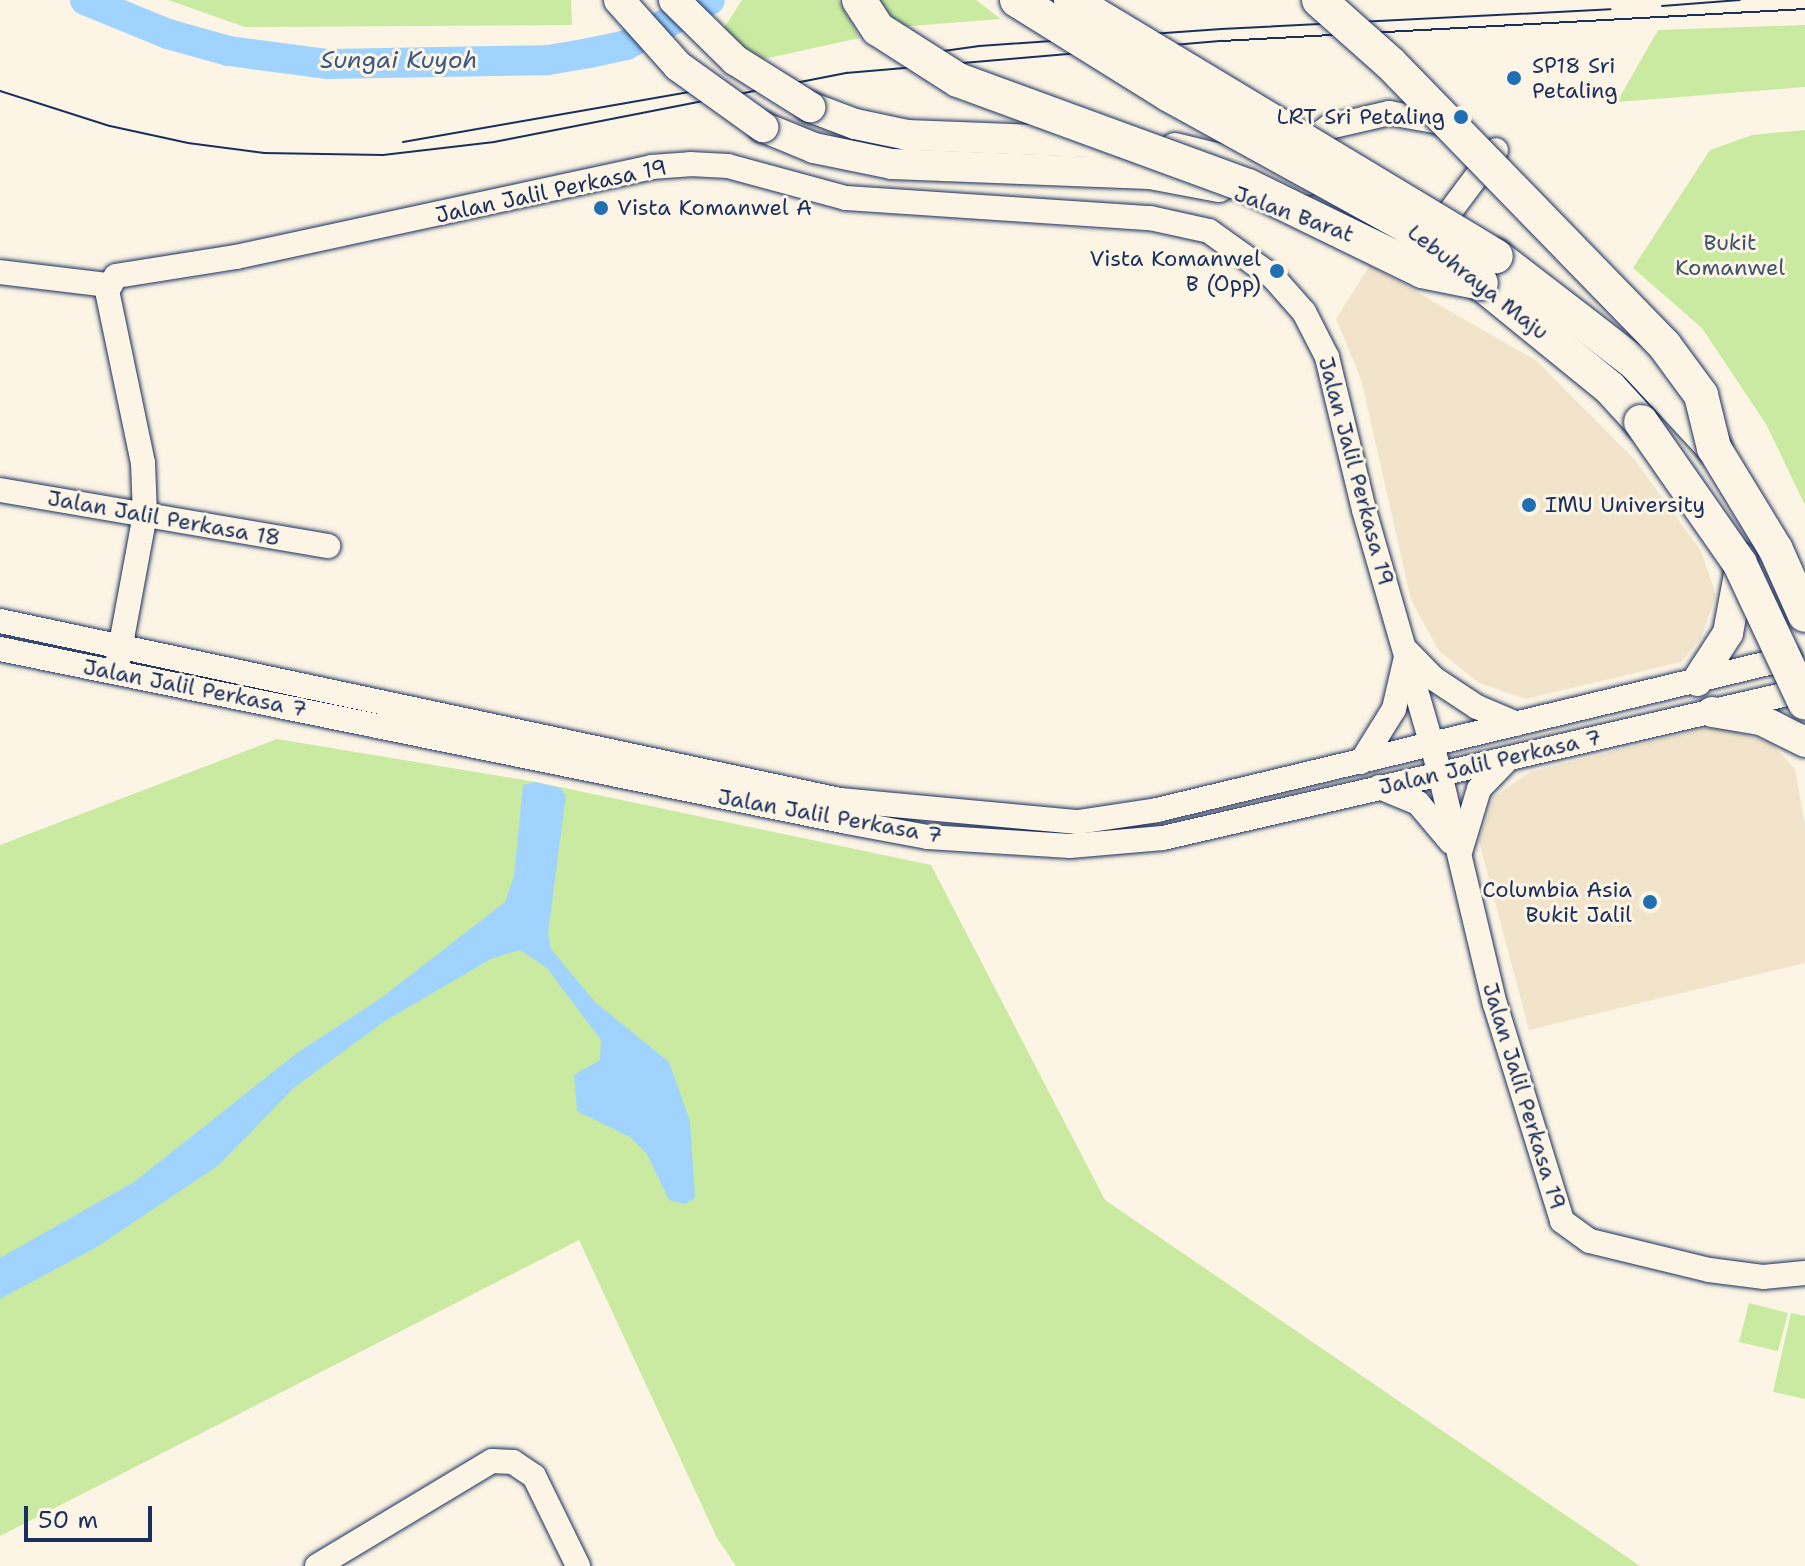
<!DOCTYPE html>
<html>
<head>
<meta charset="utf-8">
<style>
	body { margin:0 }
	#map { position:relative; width:1805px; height:1566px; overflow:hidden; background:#fcf5e5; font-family:"Shantell Sans",sans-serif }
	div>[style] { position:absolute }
	.built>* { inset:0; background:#f1e4ca }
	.green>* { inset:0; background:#caeaa2 }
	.water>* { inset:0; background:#a0d3fe }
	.river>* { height:30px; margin:-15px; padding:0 15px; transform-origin:15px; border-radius:15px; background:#a0d3fe }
	.roads { filter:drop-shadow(0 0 2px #1b2f5e) drop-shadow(0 0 2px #1b2f5e) }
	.minor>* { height:24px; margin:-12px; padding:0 12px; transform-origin:12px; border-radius:12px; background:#fcf5e5 }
	.major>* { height:30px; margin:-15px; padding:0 15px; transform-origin:15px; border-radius:15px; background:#fcf5e5 }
	.highway>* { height:34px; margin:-17px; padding:0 17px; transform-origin:17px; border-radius:17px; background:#fcf5e5 }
	.tram>* { height:2px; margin:-1px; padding:0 1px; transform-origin:1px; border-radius:1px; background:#1b2f5e }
	.bridges { filter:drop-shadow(0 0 2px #1b2f5e) drop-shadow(0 0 2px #1b2f5e) }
	.major-bridge>* { height:30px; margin:-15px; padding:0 15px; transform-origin:15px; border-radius:15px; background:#fcf5e5 }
	.highway-bridge>* { height:34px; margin:-17px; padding:0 17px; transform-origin:17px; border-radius:17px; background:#fcf5e5 }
	.dots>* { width:22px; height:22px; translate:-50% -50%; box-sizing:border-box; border:4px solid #fcf5e5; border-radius:50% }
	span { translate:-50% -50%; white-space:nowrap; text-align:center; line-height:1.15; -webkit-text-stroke:6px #fcf5e5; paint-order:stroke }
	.poi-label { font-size:22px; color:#1b2f5e }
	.left { translate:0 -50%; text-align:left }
	.right { translate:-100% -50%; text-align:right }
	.street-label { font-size:22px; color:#1b2f5e }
	.park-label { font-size:22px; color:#3e546c }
	.water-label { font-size:24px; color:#3c5886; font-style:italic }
	.scale { position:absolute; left:24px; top:1506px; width:128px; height:36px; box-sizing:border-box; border:4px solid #1b2f5e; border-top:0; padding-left:10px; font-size:24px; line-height:28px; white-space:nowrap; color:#1b2f5e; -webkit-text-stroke:6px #fcf5e5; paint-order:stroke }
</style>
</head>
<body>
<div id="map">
	<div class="built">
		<i style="clip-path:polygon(1370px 265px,1537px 361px,1635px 460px,1701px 551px,1716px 595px,1701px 638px,1681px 662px,1526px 699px,1479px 683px,1439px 651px,1411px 600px,1361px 379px,1336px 319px)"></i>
		<i style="clip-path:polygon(1706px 728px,1724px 728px,1771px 743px,1795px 769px,1805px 825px,1805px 963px,1529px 1030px,1479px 841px,1494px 797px,1530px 772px)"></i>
	</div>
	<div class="green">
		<i style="clip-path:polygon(168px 0,571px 0,572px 25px,245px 27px)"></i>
		<i style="clip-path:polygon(742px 0,838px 0,860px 38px,759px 60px,722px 31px)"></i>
		<i style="clip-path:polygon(874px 0,976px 0,1001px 19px,898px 27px)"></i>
		<i style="clip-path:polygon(1805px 25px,1805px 87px,1617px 102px,1658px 30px)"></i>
		<i style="clip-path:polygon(1805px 130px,1805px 505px,1766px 424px,1702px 328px,1633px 268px,1710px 150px,1752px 135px)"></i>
		<i style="clip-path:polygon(277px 739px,536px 782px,931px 865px,1105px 1200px,1640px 1566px,736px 1566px,717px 1538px,579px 1240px,0 1536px,0 845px)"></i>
		<i style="clip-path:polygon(1749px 1303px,1788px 1313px,1778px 1351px,1739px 1342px)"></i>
		<i style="clip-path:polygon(1791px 1313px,1805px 1316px,1805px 1399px,1773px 1392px)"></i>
	</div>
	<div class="water">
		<i style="clip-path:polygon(536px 782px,560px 788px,566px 795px,548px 934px,551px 949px,595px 1002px,669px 1062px,690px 1121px,695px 1198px,685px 1204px,669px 1200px,647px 1154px,630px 1137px,577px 1111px,574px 1075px,600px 1060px,601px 1040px,547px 968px,520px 950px,491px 959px,385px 1021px,295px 1087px,219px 1165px,97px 1247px,0 1299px,0 1258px,134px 1182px,297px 1053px,381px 998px,505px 902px,514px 876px,523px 785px)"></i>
	</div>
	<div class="river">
		<i style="left:85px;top:0;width:90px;rotate:22.3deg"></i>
		<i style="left:168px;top:34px;width:63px;rotate:15.6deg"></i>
		<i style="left:229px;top:51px;width:100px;rotate:7.5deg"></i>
		<i style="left:328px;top:64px;width:220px;rotate:-1deg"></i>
		<i style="left:548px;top:60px;width:42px;rotate:-9.7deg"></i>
		<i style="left:589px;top:53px;width:38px;rotate:-12deg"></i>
		<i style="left:626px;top:45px;width:95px;rotate:-28.2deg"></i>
	</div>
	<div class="roads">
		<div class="minor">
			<i style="left:1298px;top:150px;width:39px;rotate:-37deg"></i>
			<i style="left:1329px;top:127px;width:62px;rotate:-13.1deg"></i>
			<i style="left:1389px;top:113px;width:63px;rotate:10.1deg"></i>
			<i style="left:1432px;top:236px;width:107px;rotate:-53.3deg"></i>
			<i style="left:0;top:272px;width:108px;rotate:6.9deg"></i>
			<i style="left:0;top:490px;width:333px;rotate:9.7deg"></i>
			<i style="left:0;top:621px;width:859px;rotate:12.03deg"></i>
			<i style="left:840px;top:800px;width:239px;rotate:5.3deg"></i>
			<i style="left:1078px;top:822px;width:80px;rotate:-8.6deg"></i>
			<i style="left:1157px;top:810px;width:650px;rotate:-13.52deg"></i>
			<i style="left:0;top:649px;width:864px;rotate:11.54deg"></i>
			<i style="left:847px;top:822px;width:82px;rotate:10.5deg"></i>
			<i style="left:928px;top:837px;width:142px;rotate:3.6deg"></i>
			<i style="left:1070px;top:846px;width:93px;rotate:-4.9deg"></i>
			<i style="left:1163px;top:838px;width:654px;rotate:-12.99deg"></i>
			<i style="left:1408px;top:652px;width:36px;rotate:46deg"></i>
			<i style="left:1433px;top:678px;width:53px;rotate:33.4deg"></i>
			<i style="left:1477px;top:707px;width:43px;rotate:23deg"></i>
			<i style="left:116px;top:671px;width:159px;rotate:-79.5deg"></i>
			<i style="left:145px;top:515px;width:52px;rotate:-92.2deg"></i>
			<i style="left:143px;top:463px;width:176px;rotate:-101.8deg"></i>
			<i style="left:107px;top:291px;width:17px;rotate:-59deg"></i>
			<i style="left:116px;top:276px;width:121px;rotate:-9deg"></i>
			<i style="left:236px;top:257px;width:425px;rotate:-12.2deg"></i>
			<i style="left:651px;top:167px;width:39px;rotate:-4deg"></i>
			<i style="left:690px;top:164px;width:38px;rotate:3deg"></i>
			<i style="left:728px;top:166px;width:122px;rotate:15.2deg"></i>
			<i style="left:846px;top:198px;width:305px;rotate:3.8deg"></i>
			<i style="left:1150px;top:218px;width:60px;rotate:12.4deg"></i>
			<i style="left:1209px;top:231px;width:79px;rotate:35.7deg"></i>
			<i style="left:1273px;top:277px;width:47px;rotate:48.5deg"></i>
			<i style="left:1304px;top:312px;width:51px;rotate:62.9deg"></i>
			<i style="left:1327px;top:357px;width:157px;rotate:76.4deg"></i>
			<i style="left:1364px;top:510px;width:275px;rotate:73.9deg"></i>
			<i style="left:1440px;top:774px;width:236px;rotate:76.6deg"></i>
			<i style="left:1495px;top:1004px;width:227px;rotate:72.8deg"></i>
			<i style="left:1562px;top:1221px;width:34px;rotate:36deg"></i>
			<i style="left:1590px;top:1241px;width:122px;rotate:13.7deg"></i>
			<i style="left:1709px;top:1270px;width:54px;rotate:7.4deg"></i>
			<i style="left:1763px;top:1277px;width:42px;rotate:-5.4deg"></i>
			<i style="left:1361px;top:762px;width:62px;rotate:-58.1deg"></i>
			<i style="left:1394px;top:709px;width:53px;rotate:-77deg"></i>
			<i style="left:1379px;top:787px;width:42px;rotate:22.3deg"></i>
			<i style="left:1418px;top:803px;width:51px;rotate:49.8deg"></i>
			<i style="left:1460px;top:852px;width:66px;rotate:-73.2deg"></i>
			<i style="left:1479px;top:789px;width:42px;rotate:-46deg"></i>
			<i style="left:317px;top:1566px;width:204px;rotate:-31deg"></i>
			<i style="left:492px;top:1461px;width:21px;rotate:3deg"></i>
			<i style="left:513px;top:1462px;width:25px;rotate:34deg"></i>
			<i style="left:534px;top:1476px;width:100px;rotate:63.9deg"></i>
		</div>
		<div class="major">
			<i style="left:810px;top:107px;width:48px;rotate:20.7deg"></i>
			<i style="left:855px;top:124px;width:53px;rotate:11.9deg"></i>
			<i style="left:907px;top:135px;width:208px;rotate:2.2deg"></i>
			<i style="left:763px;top:127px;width:55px;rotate:22.4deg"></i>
			<i style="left:814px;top:148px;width:80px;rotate:11.6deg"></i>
			<i style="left:892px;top:164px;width:258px;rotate:2.2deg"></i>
			<i style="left:1150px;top:174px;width:70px;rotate:10.7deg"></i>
			<i style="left:1175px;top:148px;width:136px;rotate:13.6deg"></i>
			<i style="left:1697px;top:681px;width:57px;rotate:-57.1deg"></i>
			<i style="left:1728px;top:633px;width:76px;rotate:-79.4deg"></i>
			<i style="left:1712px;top:712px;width:50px;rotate:9.3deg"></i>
			<i style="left:1761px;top:720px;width:49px;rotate:26.6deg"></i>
		</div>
		<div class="highway">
			<i style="left:1496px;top:256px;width:175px;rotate:37.6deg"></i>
			<i style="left:1635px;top:363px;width:116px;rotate:47.1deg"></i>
			<i style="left:1481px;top:283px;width:166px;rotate:39.1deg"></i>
			<i style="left:1610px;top:388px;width:46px;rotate:47.6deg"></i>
		</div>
	</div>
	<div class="tram">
		<i style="left:1662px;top:6px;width:78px;rotate:-4.4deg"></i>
		<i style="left:908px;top:56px;width:72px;rotate:-8deg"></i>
		<i style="left:979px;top:46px;width:243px;rotate:-4deg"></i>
		<i style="left:1221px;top:29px;width:390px;rotate:-2.9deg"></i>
		<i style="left:0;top:91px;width:115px;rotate:17.7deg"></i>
		<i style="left:110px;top:126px;width:80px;rotate:12.3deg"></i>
		<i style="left:188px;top:143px;width:77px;rotate:7.5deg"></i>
		<i style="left:264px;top:153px;width:119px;rotate:1deg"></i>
		<i style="left:383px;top:155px;width:112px;rotate:-6.7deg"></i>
		<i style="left:494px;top:142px;width:360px;rotate:-11.1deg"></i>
		<i style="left:847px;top:73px;width:376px;rotate:-4.9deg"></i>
		<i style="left:1222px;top:41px;width:584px;rotate:-3.14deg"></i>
		<i style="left:403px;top:142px;width:321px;rotate:-9.9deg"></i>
	</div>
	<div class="bridges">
		<div class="major-bridge">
			<i style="left:619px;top:0;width:89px;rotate:48.2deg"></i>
			<i style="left:678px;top:66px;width:105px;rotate:35.7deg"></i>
			<i style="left:674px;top:0;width:86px;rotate:44.5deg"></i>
			<i style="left:735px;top:60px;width:89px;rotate:32.1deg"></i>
		</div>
		<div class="highway-bridge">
			<i style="left:859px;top:0;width:35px;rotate:57deg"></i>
			<i style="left:878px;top:29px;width:95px;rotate:32.5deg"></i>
			<i style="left:958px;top:80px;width:309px;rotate:20.1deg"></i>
			<i style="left:1248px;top:186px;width:194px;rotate:26deg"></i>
			<i style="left:1422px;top:271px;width:60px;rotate:11.5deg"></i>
			<i style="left:1017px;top:0;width:178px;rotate:31.9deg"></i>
			<i style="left:1168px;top:94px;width:273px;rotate:28.9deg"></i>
			<i style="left:1407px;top:226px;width:85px;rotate:37.8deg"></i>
			<i style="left:1071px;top:0;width:496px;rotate:31.1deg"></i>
			<i style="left:1319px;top:0;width:96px;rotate:41.6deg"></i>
			<i style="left:1391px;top:64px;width:393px;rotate:45.8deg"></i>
			<i style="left:1665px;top:346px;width:61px;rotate:53.7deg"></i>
			<i style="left:1701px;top:395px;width:55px;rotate:76.2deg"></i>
			<i style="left:1714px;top:448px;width:119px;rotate:58.7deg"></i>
			<i style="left:1776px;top:550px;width:71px;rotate:66deg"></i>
			<i style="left:1641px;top:422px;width:173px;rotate:55.1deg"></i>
			<i style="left:1740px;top:564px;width:153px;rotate:64.9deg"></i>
		</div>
	</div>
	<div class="dots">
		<i style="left:1514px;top:78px;background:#1f6fb2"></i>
		<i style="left:1461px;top:117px;background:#1f6fb2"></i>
		<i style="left:601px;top:208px;background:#1f6fb2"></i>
		<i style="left:1277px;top:271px;background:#1f6fb2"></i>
		<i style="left:1529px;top:505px;background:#1f6fb2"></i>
		<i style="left:1650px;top:902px;background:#1f6fb2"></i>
	</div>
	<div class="poi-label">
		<span class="left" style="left:1532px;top:78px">SP18 Sri<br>Petaling</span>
		<span class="right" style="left:1445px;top:117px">LRT Sri Petaling</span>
		<span class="left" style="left:617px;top:208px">Vista Komanwel A</span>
		<span class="right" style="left:1261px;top:271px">Vista Komanwel<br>B (Opp)</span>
		<span class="left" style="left:1545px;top:505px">IMU University</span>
		<span class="right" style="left:1632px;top:902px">Columbia Asia<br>Bukit Jalil</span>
	</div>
	<div class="street-label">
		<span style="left:551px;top:191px;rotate:-12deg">Jalan Jalil Perkasa 19</span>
		<span style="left:1294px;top:214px;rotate:20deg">Jalan Barat</span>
		<span style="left:1478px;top:282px;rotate:38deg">Lebuhraya Maju</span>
		<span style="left:1356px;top:471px;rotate:75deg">Jalan Jalil Perkasa 19</span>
		<span style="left:164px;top:518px;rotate:10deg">Jalan Jalil Perkasa 18</span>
		<span style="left:195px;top:688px;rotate:11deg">Jalan Jalil Perkasa 7</span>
		<span style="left:1490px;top:762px;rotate:-13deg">Jalan Jalil Perkasa 7</span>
		<span style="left:830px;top:816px;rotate:10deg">Jalan Jalil Perkasa 7</span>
		<span style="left:1524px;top:1096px;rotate:73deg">Jalan Jalil Perkasa 19</span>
	</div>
	<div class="park-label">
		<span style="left:1730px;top:255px">Bukit<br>Komanwel</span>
	</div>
	<div class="water-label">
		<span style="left:399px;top:61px">Sungai Kuyoh</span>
	</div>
	<div class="scale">50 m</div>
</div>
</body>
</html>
